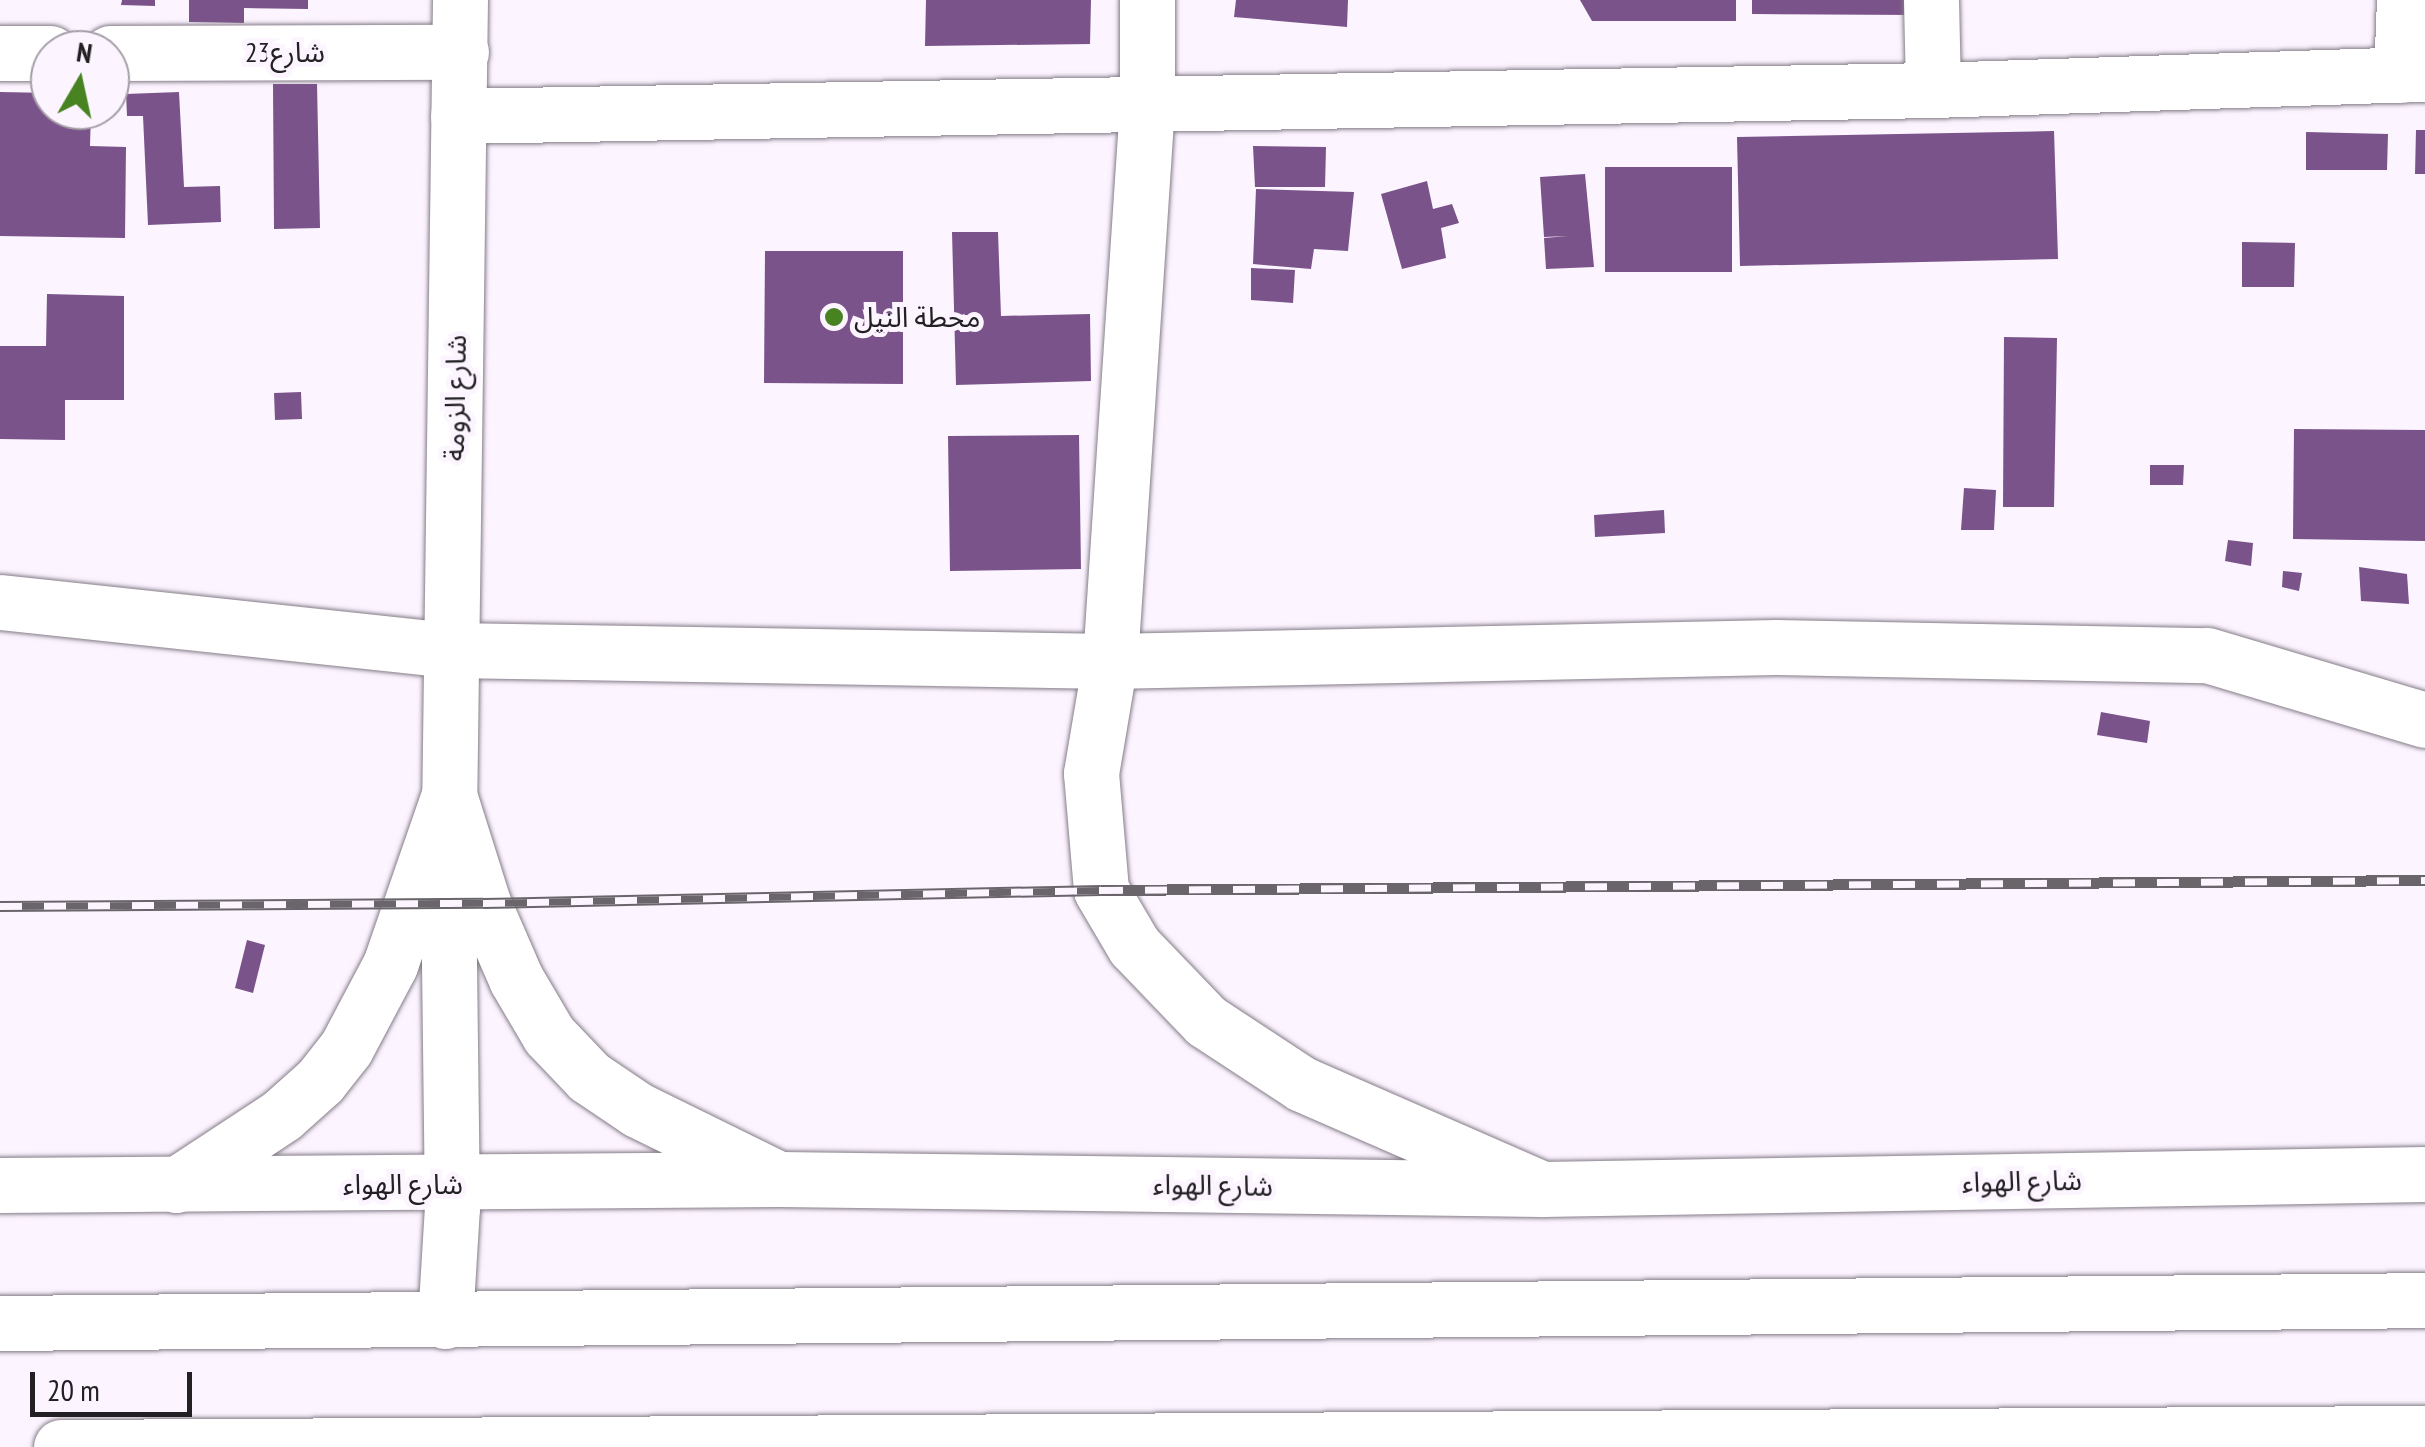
<!DOCTYPE html>
<html>
<head>
<meta charset="utf-8">
<style>
	body { margin:0 }
	#map { position:relative; width:2425px; height:1447px; overflow:hidden; background:#fcf4ff; font-family:"PT Sans Narrow","Noto Sans Arabic",sans-serif }
	div>[style] { position:absolute }
	.building>* { inset:0; background:#7a538a }
	.roads { filter:drop-shadow(0 0 2px #847c87) drop-shadow(0 0 2px #847c87) }
	.street>* { height:55px; margin:-27.5px; padding:0 27.5px; transform-origin:27.5px; border-radius:27.5px; background:#fff }
	.secondary>* { height:55px; margin:-27.5px; padding:0 27.5px; transform-origin:27.5px; border-radius:27.5px; background:#fff }
	.highway>* { height:55px; margin:-27.5px; padding:0 27.5px; transform-origin:27.5px; border-radius:27.5px; background:#fff }
	.rail>* { height:11px; margin-top:-5.5px; transform-origin:0; background:repeating-linear-gradient(90deg,#fcf4ff 0 22px,#69656b 0 44px); box-sizing:border-box; border-block:2px solid #69656b }
	.dots>* { width:28px; height:28px; translate:-50% -50%; box-sizing:border-box; border:5px solid #fcf4ff; border-radius:50% }
	span { translate:-50% -50%; white-space:nowrap; text-align:center; line-height:1.15; -webkit-text-stroke:10px #fcf4ff; paint-order:stroke }
	.street-label { font-size:28px; color:#232024 }
	.poi-label { font-size:28px; color:#232024 }
	.left { translate:0 -50%; text-align:left }
	.north { position:absolute; left:30px; top:30px; width:100px; height:100px; box-sizing:border-box; background:#fcf4ff; border:2px solid #a59fa7; border-radius:50%; rotate:9deg; font-size:28px; font-weight:700; line-height:40px; text-align:center; color:#232024 }
	.north::after { content:''; display:block; margin:auto; width:35px; height:45px; background:#478320; clip-path:polygon(50% 0,100% 100%,50% 72%,0 100%) }
	.scale { position:absolute; left:30px; top:1372px; width:162px; height:45px; box-sizing:border-box; border:5px solid #232024; border-top:0; padding-left:12px; font-size:30px; line-height:35px; white-space:nowrap; color:#232024; -webkit-text-stroke:8px #fcf4ff; paint-order:stroke }
</style>
</head>
<body>
<div id="map">
	<div class="building">
		<i style="clip-path:polygon(122px 0,155px 0,155px 6px,121px 5px)"></i>
		<i style="clip-path:polygon(189px 0,308px 0,308px 9px,244px 8px,244px 23px,189px 22px)"></i>
		<i style="clip-path:polygon(926px 0,1091px 0,1090px 44px,925px 46px)"></i>
		<i style="clip-path:polygon(1236px 0,1348px 0,1347px 27px,1234px 17px)"></i>
		<i style="clip-path:polygon(1580px 0,1736px 0,1736px 21px,1592px 21px)"></i>
		<i style="clip-path:polygon(1752px 0,1916px 0,1916px 15px,1752px 14px)"></i>
		<i style="clip-path:polygon(273px 84px,317px 84px,320px 228px,274px 229px)"></i>
		<i style="clip-path:polygon(0 92px,50px 93px,50px 110px,91px 110px,90px 146px,126px 147px,125px 238px,0 236px)"></i>
		<i style="clip-path:polygon(179px 92px,184px 187px,220px 186px,221px 222px,148px 225px,143px 116px,127px 116px,126px 94px)"></i>
		<i style="clip-path:polygon(2416px 130px,2425px 130px,2425px 174px,2415px 174px)"></i>
		<i style="clip-path:polygon(2054px 131px,2058px 259px,1740px 266px,1737px 137px)"></i>
		<i style="clip-path:polygon(2306px 132px,2388px 134px,2387px 170px,2306px 170px)"></i>
		<i style="clip-path:polygon(1253px 146px,1326px 147px,1325px 187px,1255px 187px)"></i>
		<i style="clip-path:polygon(1605px 167px,1732px 167px,1732px 272px,1605px 272px)"></i>
		<i style="clip-path:polygon(1585px 174px,1594px 267px,1546px 269px,1544px 238px,1568px 236px,1544px 237px,1540px 177px)"></i>
		<i style="clip-path:polygon(1427px 181px,1433px 209px,1452px 204px,1459px 223px,1441px 228px,1446px 258px,1402px 269px,1381px 194px)"></i>
		<i style="clip-path:polygon(1256px 189px,1354px 192px,1348px 251px,1314px 249px,1311px 269px,1253px 264px)"></i>
		<i style="clip-path:polygon(952px 232px,998px 232px,1001px 316px,1090px 314px,1091px 381px,956px 385px)"></i>
		<i style="clip-path:polygon(2242px 242px,2295px 243px,2294px 287px,2242px 287px)"></i>
		<i style="clip-path:polygon(765px 251px,903px 251px,903px 384px,764px 383px)"></i>
		<i style="clip-path:polygon(1251px 268px,1295px 270px,1293px 303px,1251px 300px)"></i>
		<i style="clip-path:polygon(47px 294px,124px 296px,124px 400px,65px 400px,65px 440px,0 439px,0 346px,46px 346px)"></i>
		<i style="clip-path:polygon(2004px 337px,2057px 338px,2054px 507px,2003px 507px)"></i>
		<i style="clip-path:polygon(301px 392px,302px 419px,275px 420px,274px 393px)"></i>
		<i style="clip-path:polygon(2294px 429px,2425px 430px,2425px 541px,2293px 539px)"></i>
		<i style="clip-path:polygon(1079px 435px,1081px 569px,950px 571px,948px 436px)"></i>
		<i style="clip-path:polygon(2150px 465px,2184px 465px,2183px 485px,2150px 485px)"></i>
		<i style="clip-path:polygon(1964px 488px,1996px 490px,1994px 530px,1961px 530px)"></i>
		<i style="clip-path:polygon(1664px 510px,1665px 533px,1595px 537px,1594px 515px)"></i>
		<i style="clip-path:polygon(2228px 540px,2253px 543px,2251px 566px,2225px 561px)"></i>
		<i style="clip-path:polygon(2359px 567px,2407px 574px,2409px 604px,2361px 601px)"></i>
		<i style="clip-path:polygon(2283px 571px,2302px 573px,2299px 591px,2282px 587px)"></i>
		<i style="clip-path:polygon(2101px 712px,2150px 721px,2147px 743px,2097px 735px)"></i>
		<i style="clip-path:polygon(247px 940px,265px 945px,253px 993px,235px 988px)"></i>
	</div>
	<div class="roads">
		<div class="street">
			<i style="left:1147px;top:0;width:105px;rotate:90deg"></i>
			<i style="left:1147px;top:105px;width:557px;rotate:93.81deg"></i>
			<i style="left:1110px;top:661px;width:114px;rotate:99.6deg"></i>
			<i style="left:1091px;top:773px;width:117px;rotate:85.1deg"></i>
			<i style="left:1101px;top:890px;width:65px;rotate:59.5deg"></i>
			<i style="left:1134px;top:946px;width:104px;rotate:46.2deg"></i>
			<i style="left:1206px;top:1021px;width:115px;rotate:33.3deg"></i>
			<i style="left:1302px;top:1084px;width:262px;rotate:23.6deg"></i>
			<i style="left:1931px;top:0;width:90px;rotate:88.7deg"></i>
			<i style="left:0;top:53px;width:50px"></i>
			<i style="left:110px;top:53px;width:351px;rotate:-0.2deg"></i>
			<i style="left:2401px;top:75px;width:75px;rotate:-87.7deg"></i>
			<i style="left:458px;top:116px;width:1475px;rotate:-1.01deg"></i>
			<i style="left:1933px;top:90px;width:492px;rotate:-1.9deg"></i>
			<i style="left:0;top:602px;width:455px;rotate:6.1deg"></i>
			<i style="left:452px;top:650px;width:658px;rotate:0.96deg"></i>
			<i style="left:1110px;top:661px;width:666px;rotate:-1.2deg"></i>
			<i style="left:1776px;top:647px;width:431px;rotate:1.1deg"></i>
			<i style="left:2207px;top:655px;width:227px;rotate:16.6deg"></i>
			<i style="left:61px;top:1447px;width:2364px;rotate:-0.34deg"></i>
		</div>
		<div class="secondary">
			<i style="left:445px;top:1321px;width:113px;rotate:-86.5deg"></i>
			<i style="left:452px;top:1208px;width:316px;rotate:-90.7deg"></i>
			<i style="left:448px;top:892px;width:892px;rotate:-89.23deg"></i>
		</div>
		<div class="highway">
			<i style="left:449px;top:795px;width:113px;rotate:72.5deg"></i>
			<i style="left:483px;top:903px;width:83px;rotate:66.5deg"></i>
			<i style="left:516px;top:979px;width:65px;rotate:59.5deg"></i>
			<i style="left:549px;top:1035px;width:58px;rotate:46.4deg"></i>
			<i style="left:589px;top:1077px;width:59px;rotate:34deg"></i>
			<i style="left:638px;top:1110px;width:149px;rotate:26.2deg"></i>
			<i style="left:0;top:1185px;width:779px;rotate:-0.44deg"></i>
			<i style="left:779px;top:1179px;width:763px;rotate:0.75deg"></i>
			<i style="left:1542px;top:1189px;width:883px;rotate:-0.97deg"></i>
			<i style="left:176px;top:1185px;width:127px;rotate:-33.4deg"></i>
			<i style="left:282px;top:1115px;width:51px;rotate:-41.8deg"></i>
			<i style="left:320px;top:1081px;width:42px;rotate:-51.8deg"></i>
			<i style="left:346px;top:1048px;width:94px;rotate:-62.1deg"></i>
			<i style="left:390px;top:965px;width:180px;rotate:-70.9deg"></i>
			<i style="left:0;top:1323px;width:2425px;rotate:-0.54deg"></i>
		</div>
	</div>
	<div class="rail">
		<i style="left:0;top:906px;width:483px;rotate:-0.4deg"></i>
		<i style="left:483px;top:903px;width:618px;rotate:-1.21deg"></i>
		<i style="left:1101px;top:890px;width:1324px;rotate:-0.43deg"></i>
	</div>
	<div class="dots">
		<i style="left:834px;top:317px;background:#478320"></i>
	</div>
	<div class="street-label">
		<span style="left:285px;top:52px">شارع23</span>
		<span style="left:455px;top:398px;rotate:-89deg">شارع الزومة</span>
		<span style="left:2022px;top:1181px;rotate:-1deg">شارع الهواء</span>
		<span style="left:403px;top:1184px">شارع الهواء</span>
		<span style="left:1213px;top:1185px;rotate:1deg">شارع الهواء</span>
	</div>
	<div class="poi-label">
		<span class="left" style="left:854px;top:317px">محطة النيل</span>
	</div>
	<div class="north">N</div>
	<div class="scale">20 m</div>
</div>
</body>
</html>
